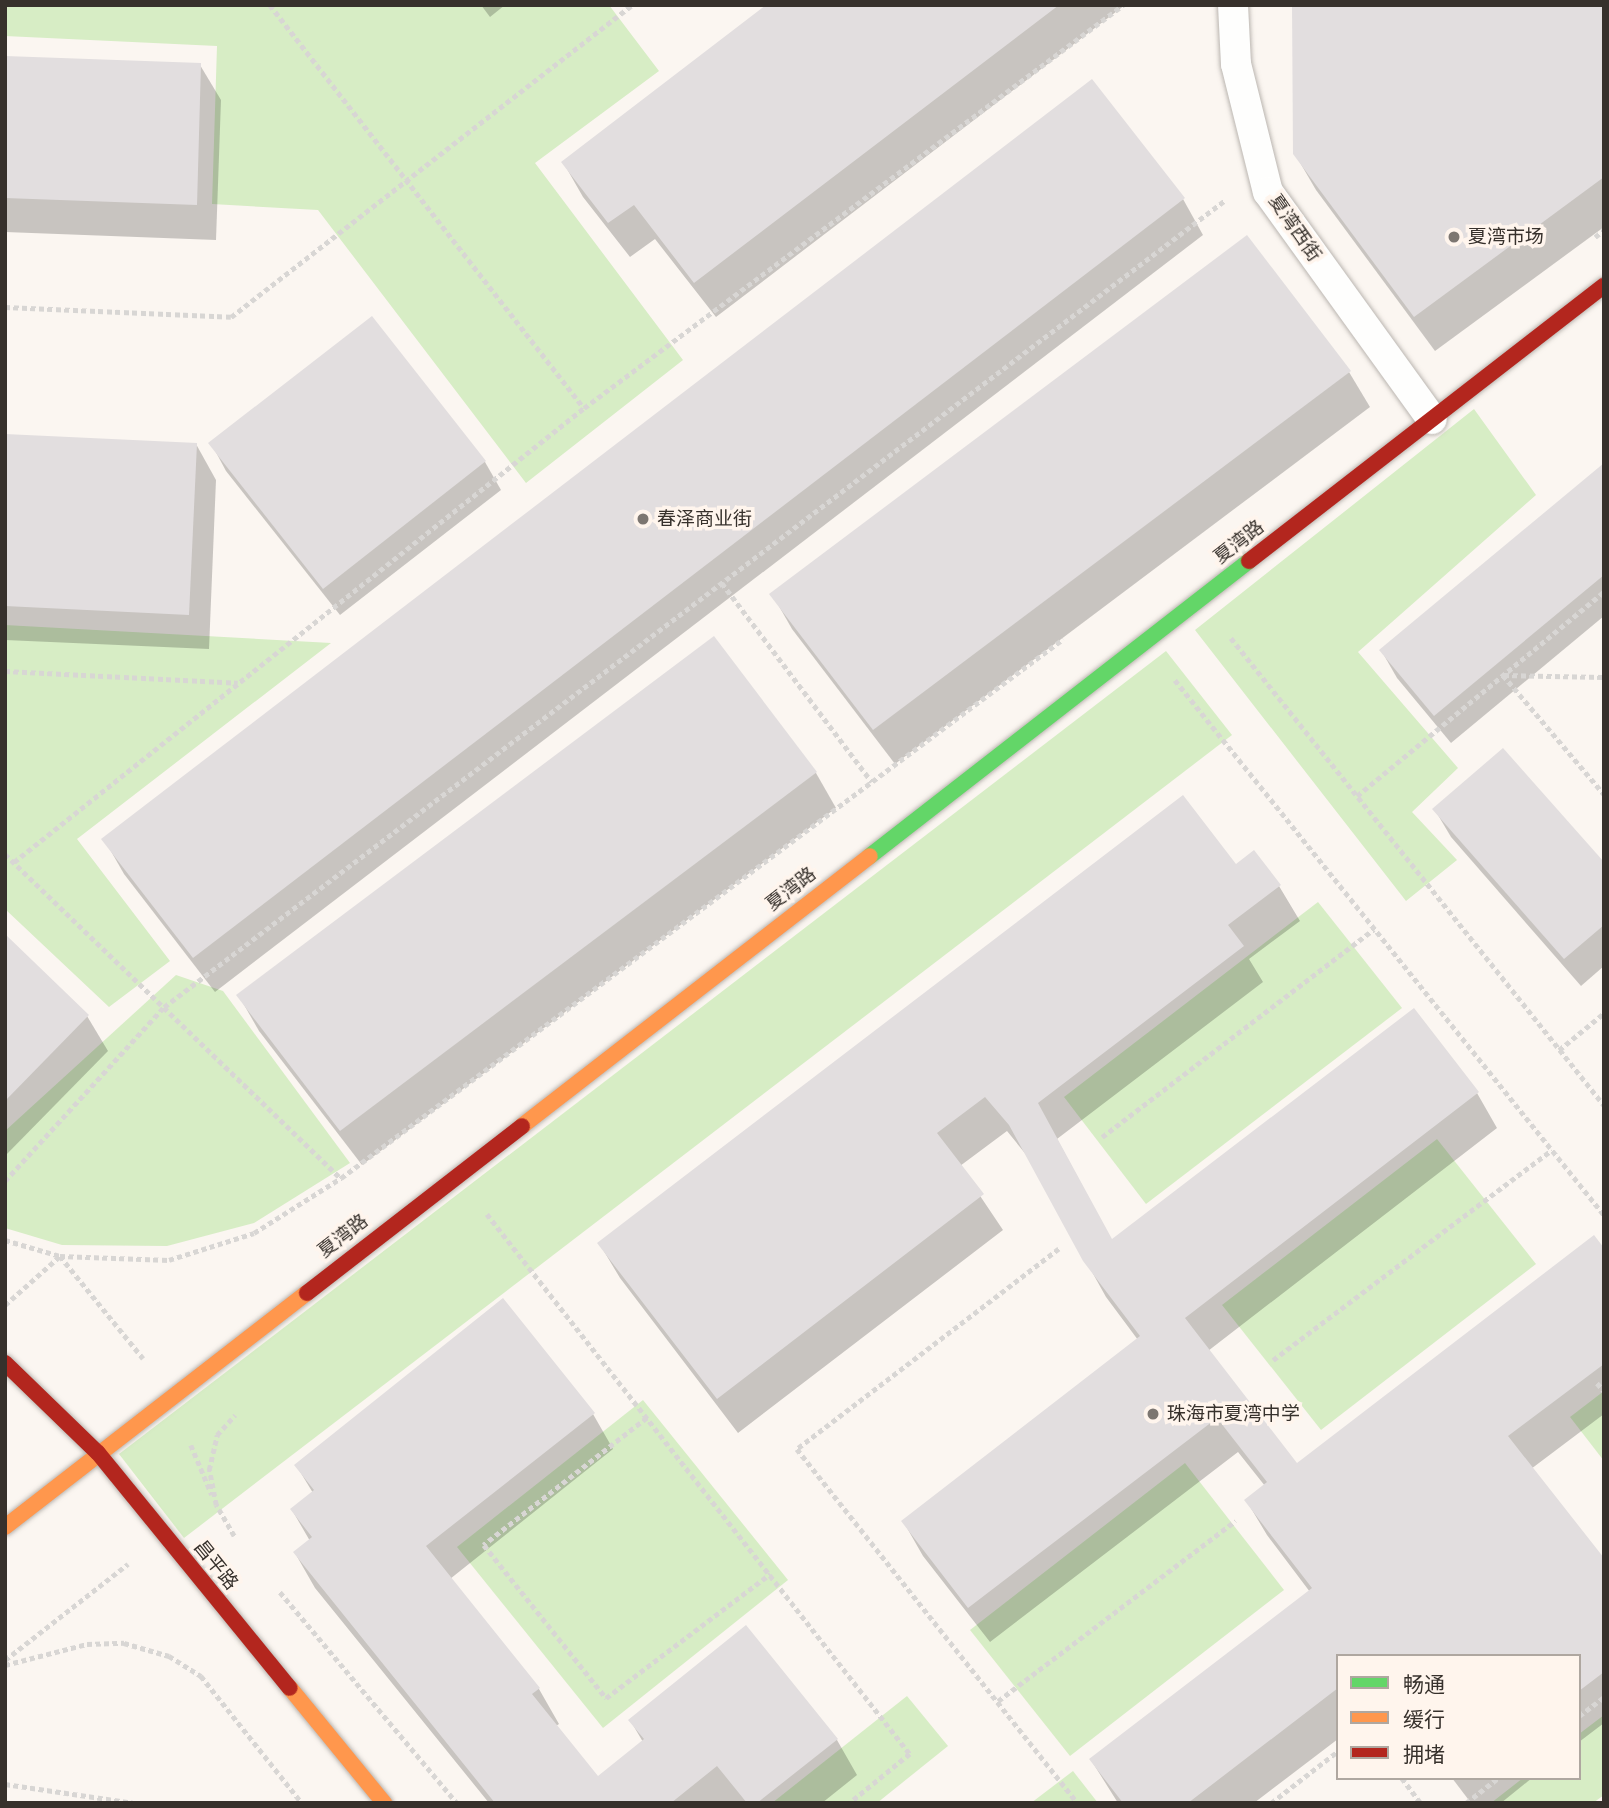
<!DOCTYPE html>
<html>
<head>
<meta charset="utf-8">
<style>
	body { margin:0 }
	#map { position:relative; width:1609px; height:1808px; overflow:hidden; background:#fbf6f1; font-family:"Noto Sans","Noto Sans SC",sans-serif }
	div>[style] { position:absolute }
	.green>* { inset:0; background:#d7edc5 }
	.shadow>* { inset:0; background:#0003 }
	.building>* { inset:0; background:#e2dedf }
	.path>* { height:4.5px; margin-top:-2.25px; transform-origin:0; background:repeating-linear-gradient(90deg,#d8d6d4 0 5px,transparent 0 8.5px) }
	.roads { filter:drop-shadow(0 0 2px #bbb6b1) drop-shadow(0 0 2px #bbb6b1) }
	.lane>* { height:30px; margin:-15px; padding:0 15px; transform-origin:15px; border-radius:15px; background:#fefefd }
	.fast>* { height:16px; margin:-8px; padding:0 8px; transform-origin:8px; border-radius:8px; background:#63d668 }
	.slow>* { height:16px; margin:-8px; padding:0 8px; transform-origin:8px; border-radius:8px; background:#ff974d }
	.jam>* { height:16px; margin:-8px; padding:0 8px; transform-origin:8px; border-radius:8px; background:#b3261e }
	.dots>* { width:19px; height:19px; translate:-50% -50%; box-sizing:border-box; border:4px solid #fff5ed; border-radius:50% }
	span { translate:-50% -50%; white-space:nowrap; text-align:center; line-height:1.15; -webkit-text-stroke:7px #fff5ed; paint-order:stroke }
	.street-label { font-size:19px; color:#37312c }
	.poi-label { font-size:19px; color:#37312c }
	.left { translate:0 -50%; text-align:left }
	.frame { position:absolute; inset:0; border:7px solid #37312c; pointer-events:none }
	.legend { position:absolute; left:1336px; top:1654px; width:245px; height:126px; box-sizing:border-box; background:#fff5ed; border:2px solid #afa7a0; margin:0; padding:9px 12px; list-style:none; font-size:21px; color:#37312c }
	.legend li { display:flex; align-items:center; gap:14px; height:35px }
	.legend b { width:35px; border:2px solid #afa7a0 }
</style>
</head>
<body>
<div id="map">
	<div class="green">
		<i style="clip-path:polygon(5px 5px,609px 5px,659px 71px,535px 163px,683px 360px,526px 483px,318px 210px,212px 204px,217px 46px,5px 36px)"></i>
		<i style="clip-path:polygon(1474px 409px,1536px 495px,1358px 652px,1458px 768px,1412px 812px,1457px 860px,1406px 901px,1195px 630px)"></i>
		<i style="clip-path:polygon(5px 625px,331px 643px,77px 839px,170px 961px,109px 1007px,5px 909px)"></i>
		<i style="clip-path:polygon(1166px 651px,1232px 735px,184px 1538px,119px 1454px)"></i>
		<i style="clip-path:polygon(1318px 902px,1402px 1008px,1146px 1204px,1064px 1097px)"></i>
		<i style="clip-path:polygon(176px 975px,223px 991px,350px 1163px,254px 1223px,167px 1246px,62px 1245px,5px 1228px,5px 1131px)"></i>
		<i style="clip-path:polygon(1437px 1139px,1536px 1264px,1321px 1430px,1222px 1305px)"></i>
		<i style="clip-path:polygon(1604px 1391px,1604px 1461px,1570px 1417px)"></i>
		<i style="clip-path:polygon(643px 1400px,788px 1580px,603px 1728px,457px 1547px)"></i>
		<i style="clip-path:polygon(1185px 1463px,1284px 1590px,1070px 1756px,970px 1630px)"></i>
		<i style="clip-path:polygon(907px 1696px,948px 1746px,877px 1803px,772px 1803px)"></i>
		<i style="clip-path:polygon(1604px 1715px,1604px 1795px,1593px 1803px,1491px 1803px,1523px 1778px,1579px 1778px,1579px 1734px)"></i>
		<i style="clip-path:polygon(1073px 1771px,1098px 1803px,1031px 1803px)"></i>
	</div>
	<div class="shadow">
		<i style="clip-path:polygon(481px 5px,505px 5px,490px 17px)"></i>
		<i style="clip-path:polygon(769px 5px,1125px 5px,716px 317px,655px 239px,630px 257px,583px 197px,563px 162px)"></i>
		<i style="clip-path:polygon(1604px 5px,1604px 227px,1435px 351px,1316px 190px,1295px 154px)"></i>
		<i style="clip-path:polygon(5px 58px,200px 65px,221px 100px,216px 240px,5px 232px)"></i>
		<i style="clip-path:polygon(1183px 199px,1203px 235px,215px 992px,124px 874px,104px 839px)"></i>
		<i style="clip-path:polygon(372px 319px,485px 462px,501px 490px,340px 615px,226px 471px,211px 443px)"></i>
		<i style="clip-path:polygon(1349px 372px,1370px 407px,895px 764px,792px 629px,772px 594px)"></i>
		<i style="clip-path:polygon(5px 436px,196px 444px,216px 480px,209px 649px,5px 640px)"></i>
		<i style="clip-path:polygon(1604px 465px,1604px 616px,1451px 743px,1397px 678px,1381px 650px)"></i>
		<i style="clip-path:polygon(713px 638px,816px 773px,836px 808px,362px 1165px,259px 1031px,239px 996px)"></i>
		<i style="clip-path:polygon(1435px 810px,1604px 864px,1604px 966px,1581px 986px,1451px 837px)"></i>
		<i style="clip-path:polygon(1236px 866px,1279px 886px,1300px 921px,1249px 959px,1263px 982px,1057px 1139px,1112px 1241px,1477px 1093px,1497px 1128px,1208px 1351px,1297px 1466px,1604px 1250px,1604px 1414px,1531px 1469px,1604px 1561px,1604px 1723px,1579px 1742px,1579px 1656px,1338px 1656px,1338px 1739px,1254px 1803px,1118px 1803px,1091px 1760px,1310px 1592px,1267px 1535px,1246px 1500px,1265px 1486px,1238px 1452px,990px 1642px,923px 1556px,903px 1521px,1138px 1340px,1106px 1297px,1028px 1157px,1007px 1131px,960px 1166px,1003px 1230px,738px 1433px,620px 1278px,599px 1243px)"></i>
		<i style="clip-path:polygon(5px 937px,87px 1016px,108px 1051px,5px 1156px)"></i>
		<i style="clip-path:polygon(593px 1414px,613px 1449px,450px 1579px,539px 1689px,559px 1724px,556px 1726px,598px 1778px,643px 1742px,630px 1720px,837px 1740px,857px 1775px,822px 1803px,489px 1803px,315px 1588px,295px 1553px,310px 1541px,292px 1510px,313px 1493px,296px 1465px)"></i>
		<i style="clip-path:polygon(1452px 1778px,1532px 1778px,1501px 1803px,1471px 1803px)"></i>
	</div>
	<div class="building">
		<i style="clip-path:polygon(766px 5px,1059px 5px,694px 283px,634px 205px,608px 223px,561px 162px)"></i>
		<i style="clip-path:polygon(1292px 5px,1604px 5px,1604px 177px,1414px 317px,1293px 154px)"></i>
		<i style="clip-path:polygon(5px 56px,201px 63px,197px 205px,5px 198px)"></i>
		<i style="clip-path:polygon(1092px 79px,1185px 198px,193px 958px,101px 839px)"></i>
		<i style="clip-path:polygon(1247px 235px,1351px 371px,873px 730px,769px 594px)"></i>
		<i style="clip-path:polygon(372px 316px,486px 461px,323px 589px,208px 443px)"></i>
		<i style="clip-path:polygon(5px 434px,197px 443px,189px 615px,5px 606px)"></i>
		<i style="clip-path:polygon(1604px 463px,1604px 575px,1434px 716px,1379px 650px)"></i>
		<i style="clip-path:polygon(714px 636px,817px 772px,340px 1131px,236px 995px)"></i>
		<i style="clip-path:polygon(1503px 748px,1604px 862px,1604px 925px,1564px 959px,1432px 809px)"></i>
		<i style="clip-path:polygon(1183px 795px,1236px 864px,1254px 850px,1281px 885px,1228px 925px,1244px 946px,1038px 1103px,1112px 1239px,1414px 1008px,1479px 1092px,1185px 1318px,1297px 1463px,1594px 1235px,1604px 1248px,1604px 1364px,1508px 1436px,1604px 1558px,1604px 1672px,1579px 1691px,1579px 1656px,1338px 1656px,1338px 1688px,1188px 1803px,1123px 1803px,1089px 1759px,1312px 1588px,1244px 1500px,1267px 1482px,1217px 1418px,968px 1608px,901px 1521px,1140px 1336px,1083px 1261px,1009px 1125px,985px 1097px,937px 1133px,984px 1194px,717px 1399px,597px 1243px)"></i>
		<i style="clip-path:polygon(5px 934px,89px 1015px,5px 1101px)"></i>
		<i style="clip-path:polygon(503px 1298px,595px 1413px,426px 1546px,540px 1688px,532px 1694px,598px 1776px,644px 1739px,628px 1720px,746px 1625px,838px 1739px,757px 1803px,747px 1803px,717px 1766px,671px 1803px,495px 1803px,293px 1552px,312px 1537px,290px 1509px,314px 1490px,294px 1465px)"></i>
	</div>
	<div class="path">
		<i style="left:270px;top:5px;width:511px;rotate:52.08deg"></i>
		<i style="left:1595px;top:237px;width:11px;rotate:-38deg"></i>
		<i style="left:5px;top:307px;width:226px;rotate:2.5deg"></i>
		<i style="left:231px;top:317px;width:508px;rotate:-37.88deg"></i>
		<i style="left:722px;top:583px;width:249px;rotate:53deg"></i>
		<i style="left:1231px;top:638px;width:598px;rotate:51.39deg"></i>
		<i style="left:5px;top:671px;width:233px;rotate:2.9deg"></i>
		<i style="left:1503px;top:675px;width:156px;rotate:49.7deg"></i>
		<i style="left:1504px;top:675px;width:100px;rotate:1.1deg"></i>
		<i style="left:1175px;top:680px;width:686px;rotate:51.27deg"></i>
		<i style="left:1357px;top:796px;width:320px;rotate:-39.6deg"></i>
		<i style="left:5px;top:854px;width:467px;rotate:44deg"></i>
		<i style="left:14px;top:862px;width:729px;rotate:-38.54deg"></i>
		<i style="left:584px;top:408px;width:673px;rotate:-36.78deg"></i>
		<i style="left:1559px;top:1050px;width:58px;rotate:-39.4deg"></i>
		<i style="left:1102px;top:1137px;width:342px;rotate:-37.4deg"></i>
		<i style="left:5px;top:1181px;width:236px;rotate:-47.6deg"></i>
		<i style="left:164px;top:1007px;width:1332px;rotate:-37.25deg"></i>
		<i style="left:487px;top:1214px;width:686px;rotate:51.93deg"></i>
		<i style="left:910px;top:1754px;width:77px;rotate:140.8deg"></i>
		<i style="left:5px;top:1240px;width:57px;rotate:16.2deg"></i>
		<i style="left:60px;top:1256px;width:109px;rotate:2.1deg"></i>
		<i style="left:169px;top:1260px;width:89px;rotate:-17.6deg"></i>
		<i style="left:254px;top:1233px;width:103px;rotate:-32.3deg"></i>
		<i style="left:341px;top:1178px;width:901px;rotate:-36.74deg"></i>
		<i style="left:1059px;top:1249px;width:330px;rotate:142.6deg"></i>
		<i style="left:797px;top:1449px;width:452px;rotate:51.6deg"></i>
		<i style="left:5px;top:1305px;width:74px;rotate:-41.7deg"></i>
		<i style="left:60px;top:1256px;width:132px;rotate:50.9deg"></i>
		<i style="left:1273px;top:1360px;width:349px;rotate:-37deg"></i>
		<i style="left:1597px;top:1383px;width:11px;rotate:49deg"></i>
		<i style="left:647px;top:1418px;width:207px;rotate:142.1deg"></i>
		<i style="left:484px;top:1545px;width:196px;rotate:51.4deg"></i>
		<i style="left:606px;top:1698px;width:206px;rotate:-37.1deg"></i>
		<i style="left:191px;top:1445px;width:54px;rotate:67.2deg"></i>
		<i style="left:234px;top:1536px;width:36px;rotate:-120deg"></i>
		<i style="left:216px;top:1505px;width:36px;rotate:-101deg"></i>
		<i style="left:209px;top:1470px;width:36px;rotate:-77deg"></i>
		<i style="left:217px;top:1435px;width:27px;rotate:-48deg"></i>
		<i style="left:280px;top:1592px;width:275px;rotate:50deg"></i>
		<i style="left:5px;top:1660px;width:156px;rotate:-38deg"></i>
		<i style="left:5px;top:1665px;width:85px;rotate:-14.4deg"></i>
		<i style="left:87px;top:1644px;width:37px;rotate:-2deg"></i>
		<i style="left:124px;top:1643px;width:47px;rotate:16.1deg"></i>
		<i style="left:169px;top:1656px;width:38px;rotate:32deg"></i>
		<i style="left:201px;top:1676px;width:162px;rotate:51.5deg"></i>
		<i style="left:998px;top:1701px;width:298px;rotate:-37.2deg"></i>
		<i style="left:1579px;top:1716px;width:31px;rotate:-37deg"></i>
		<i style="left:1402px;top:1778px;width:31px;rotate:53deg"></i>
		<i style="left:5px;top:1784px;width:129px;rotate:8.4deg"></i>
		<i style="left:1271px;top:1803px;width:85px;rotate:-37.8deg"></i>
		<i style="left:1466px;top:1803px;width:41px;rotate:-38deg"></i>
	</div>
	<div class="roads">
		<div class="lane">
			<i style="left:1233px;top:5px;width:59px;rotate:87.1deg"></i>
			<i style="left:1236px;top:64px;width:132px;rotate:76deg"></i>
			<i style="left:1268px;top:192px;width:280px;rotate:54.2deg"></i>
		</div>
		<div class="fast">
			<i style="left:870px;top:856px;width:480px;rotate:-37.9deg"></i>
		</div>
		<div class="slow">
			<i style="left:522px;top:1126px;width:440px;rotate:-37.8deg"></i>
			<i style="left:5px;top:1527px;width:382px;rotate:-37.8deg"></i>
			<i style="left:290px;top:1688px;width:149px;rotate:50.7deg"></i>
		</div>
		<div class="jam">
			<i style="left:1249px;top:561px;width:449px;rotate:-37.8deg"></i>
			<i style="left:307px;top:1293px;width:272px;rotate:-37.8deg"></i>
			<i style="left:5px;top:1363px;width:129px;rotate:44.1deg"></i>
			<i style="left:98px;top:1453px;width:303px;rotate:50.8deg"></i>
		</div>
	</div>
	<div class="dots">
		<i style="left:1454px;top:237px;background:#7c7671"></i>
		<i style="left:643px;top:519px;background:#7c7671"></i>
		<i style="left:1153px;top:1414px;background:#7c7671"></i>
	</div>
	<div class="street-label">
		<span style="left:1295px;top:228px;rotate:55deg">夏湾西街</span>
		<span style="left:1239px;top:542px;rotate:-38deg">夏湾路</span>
		<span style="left:791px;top:889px;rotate:-38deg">夏湾路</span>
		<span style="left:343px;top:1236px;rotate:-38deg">夏湾路</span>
		<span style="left:216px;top:1565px;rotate:51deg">昌平路</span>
	</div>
	<div class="poi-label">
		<span class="left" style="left:1468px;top:237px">夏湾市场</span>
		<span class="left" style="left:657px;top:519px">春泽商业街</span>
		<span class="left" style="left:1167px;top:1414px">珠海市夏湾中学</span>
	</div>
	<div class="frame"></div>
	<ul class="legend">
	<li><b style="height:9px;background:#63d668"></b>畅通</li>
	<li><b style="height:9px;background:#ff974d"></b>缓行</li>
	<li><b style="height:9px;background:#b3261e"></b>拥堵</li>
	</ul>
</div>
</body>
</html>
